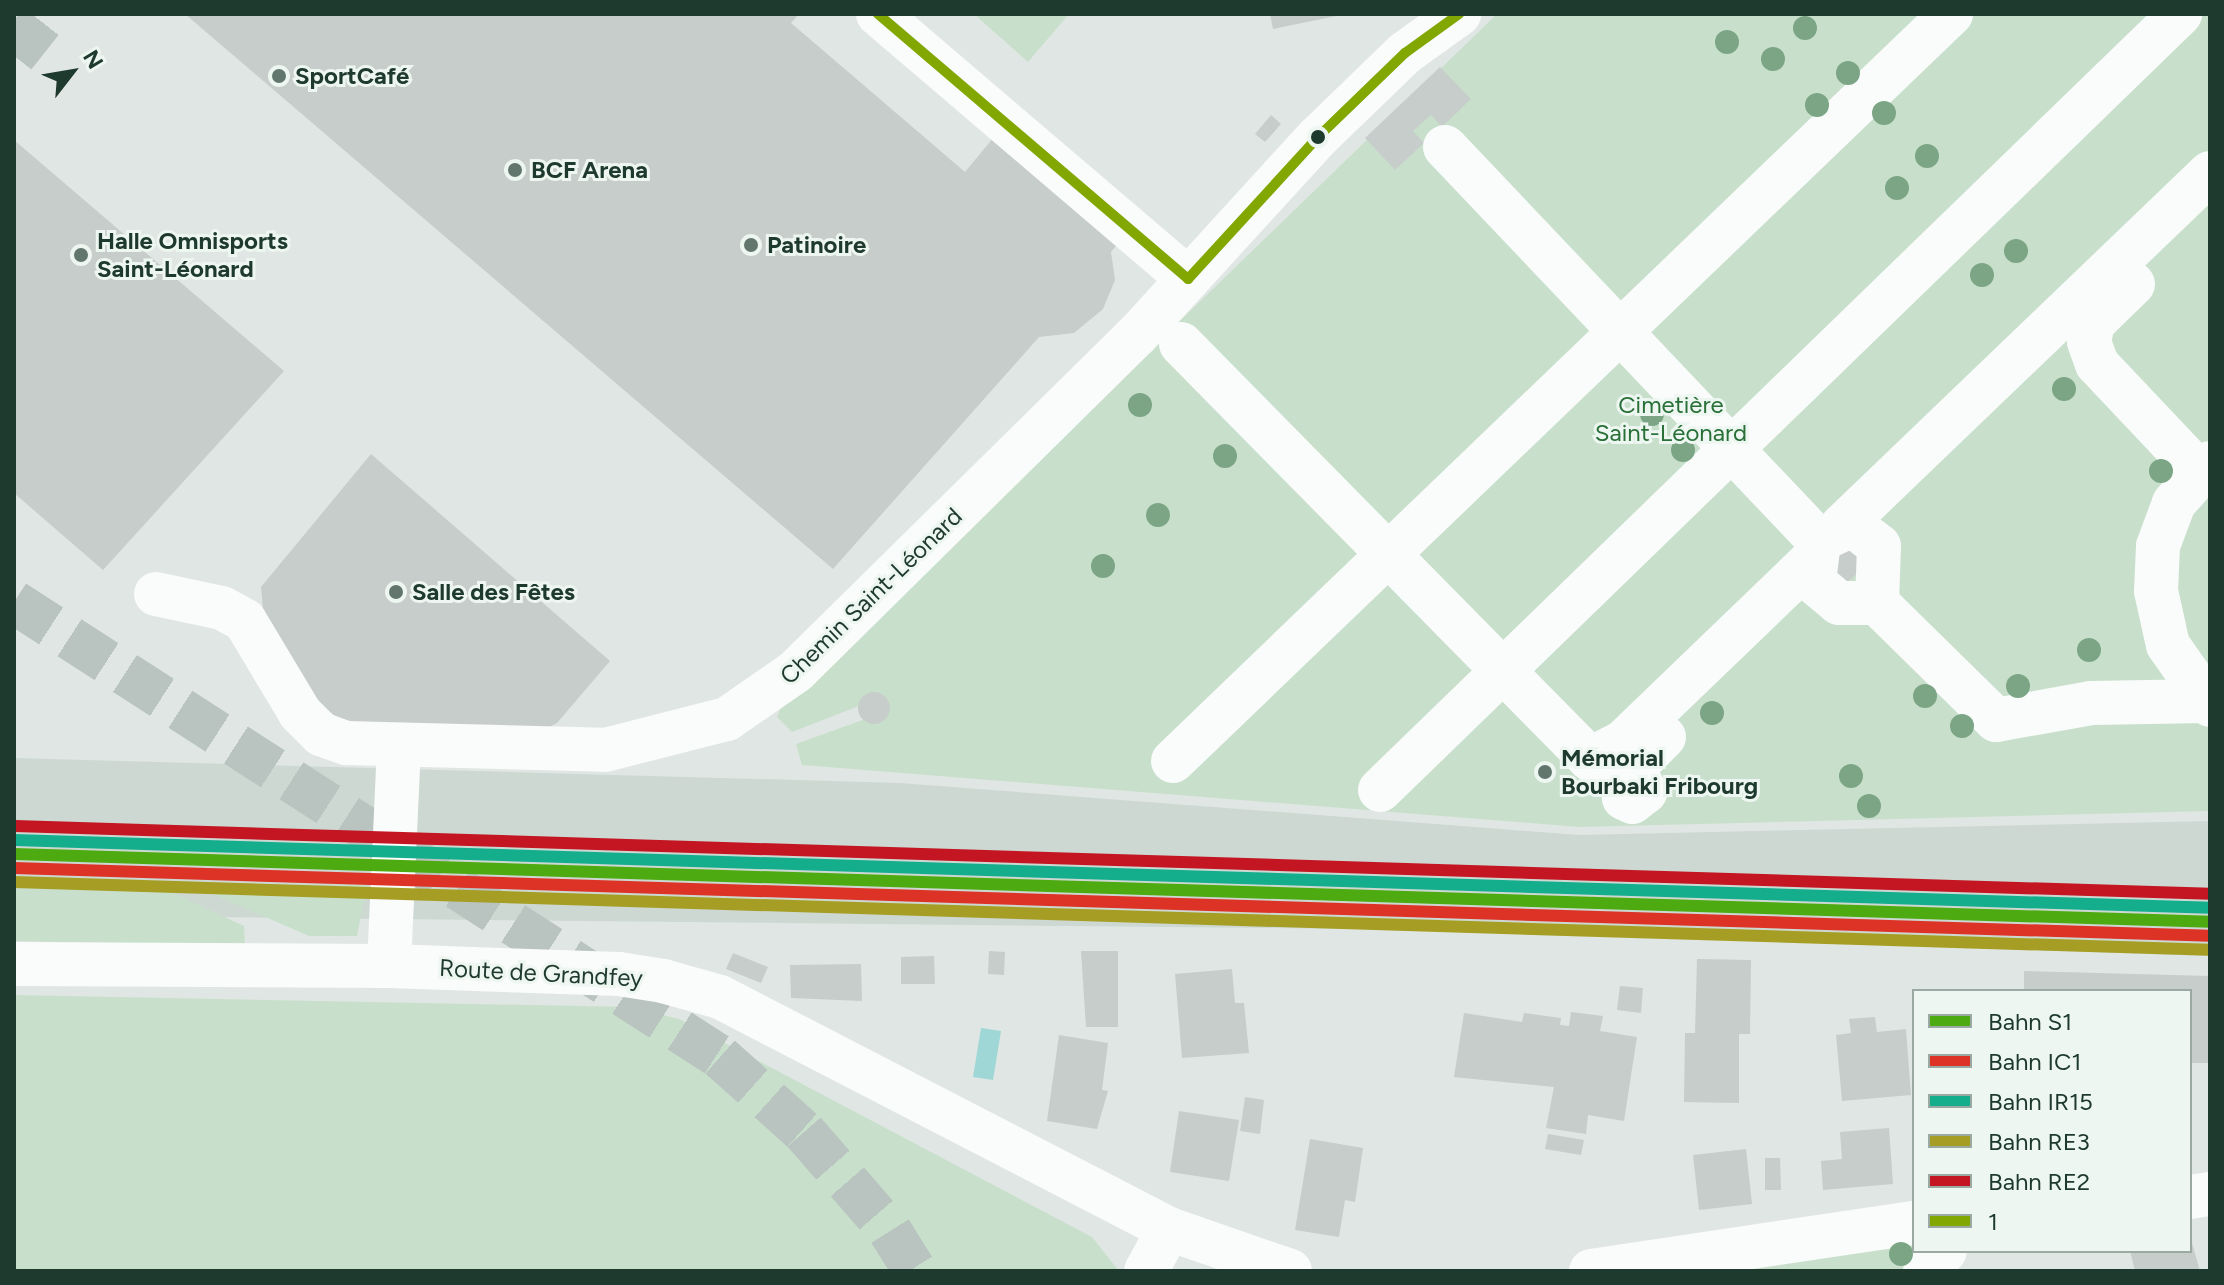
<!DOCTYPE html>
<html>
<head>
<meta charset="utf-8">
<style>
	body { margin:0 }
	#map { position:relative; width:2224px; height:1285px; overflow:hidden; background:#e0e6e3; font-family:Figtree,sans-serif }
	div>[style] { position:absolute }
	.built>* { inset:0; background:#cdd8d2 }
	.green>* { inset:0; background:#c8e0cb }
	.water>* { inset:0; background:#9ed7d6 }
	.building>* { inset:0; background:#c7cdca }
	.round { border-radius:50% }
	.major-tunnel>* { height:44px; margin-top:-22px; transform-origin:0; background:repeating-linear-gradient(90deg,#b9c3bf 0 44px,transparent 0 66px) }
	.minor>* { height:44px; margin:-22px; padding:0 22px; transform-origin:22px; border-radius:22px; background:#fafbfb }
	.bus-1>* { height:10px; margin:-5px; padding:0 5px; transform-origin:5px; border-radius:5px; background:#81a700 }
	.rail-1>* { height:12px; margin:-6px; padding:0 6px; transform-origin:6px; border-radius:6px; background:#4daa11 }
	.rail-2>* { height:12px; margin:-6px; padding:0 6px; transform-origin:6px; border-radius:6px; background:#dd3327 }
	.rail-3>* { height:12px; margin:-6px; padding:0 6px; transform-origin:6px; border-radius:6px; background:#15ae8d }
	.rail-4>* { height:12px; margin:-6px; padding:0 6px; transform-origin:6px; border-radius:6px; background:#a69e24 }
	.rail-5>* { height:12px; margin:-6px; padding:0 6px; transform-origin:6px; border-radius:6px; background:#c31622 }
	.trees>* { width:24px; height:24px; margin:-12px; border-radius:50%; background:#7ba584 }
	.dots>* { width:22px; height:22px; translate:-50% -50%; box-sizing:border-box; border:4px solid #edf6f0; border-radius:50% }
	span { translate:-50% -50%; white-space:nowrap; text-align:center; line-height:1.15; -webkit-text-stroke:6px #edf6f0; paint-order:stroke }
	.poi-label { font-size:24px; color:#1e392d; font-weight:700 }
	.left { translate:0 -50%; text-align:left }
	.park-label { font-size:24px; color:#287037 }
	.street-label { font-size:24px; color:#1e392d }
	.frame { position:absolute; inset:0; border:16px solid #1e392d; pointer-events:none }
	.legend { position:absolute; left:1912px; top:989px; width:280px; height:264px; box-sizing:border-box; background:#edf6f0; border:2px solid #9aaaa2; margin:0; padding:10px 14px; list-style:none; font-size:24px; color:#1e392d }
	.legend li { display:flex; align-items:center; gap:16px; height:40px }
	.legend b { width:40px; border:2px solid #9aaaa2 }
	.north { position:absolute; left:32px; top:32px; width:80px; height:80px; -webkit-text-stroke:6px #edf6f0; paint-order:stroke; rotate:59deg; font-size:22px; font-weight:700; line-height:32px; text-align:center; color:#1e392d }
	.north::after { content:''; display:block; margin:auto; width:28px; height:36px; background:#1e392d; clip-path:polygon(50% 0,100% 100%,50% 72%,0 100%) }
</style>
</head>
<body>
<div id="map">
	<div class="built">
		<i style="clip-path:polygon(14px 758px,900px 783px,1579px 835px,2210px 821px,2210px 956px,1452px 930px,14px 915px)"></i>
	</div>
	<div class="green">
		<i style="clip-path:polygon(974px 14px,1069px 14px,1028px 62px)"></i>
		<i style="clip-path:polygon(1497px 14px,2210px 14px,2210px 811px,1579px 827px,802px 765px,796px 744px,871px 717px,864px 704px,792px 732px,777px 717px,781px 707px)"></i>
		<i style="clip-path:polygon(14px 877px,147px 881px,244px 926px,245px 946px,14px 941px)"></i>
		<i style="clip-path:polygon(341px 878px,368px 878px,357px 936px,309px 936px,185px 882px,340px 889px)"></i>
		<i style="clip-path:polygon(14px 995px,630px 1007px,679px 1019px,1092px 1237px,1119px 1271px,14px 1271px)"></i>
		<i style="clip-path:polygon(1914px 1243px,1915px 1261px,1901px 1271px,1743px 1271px,1746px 1262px)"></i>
	</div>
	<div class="water">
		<i style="clip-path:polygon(981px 1028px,1001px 1031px,993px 1080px,973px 1077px)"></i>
	</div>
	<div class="building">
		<i style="clip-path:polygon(185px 14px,799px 14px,791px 23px,965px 172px,994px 137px,1119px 242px,1111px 252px,1115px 280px,1103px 309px,1074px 333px,1039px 337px,833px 569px)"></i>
		<i style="clip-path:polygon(1270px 14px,1341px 14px,1341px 15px,1273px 29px)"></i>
		<i style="clip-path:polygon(1440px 67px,1471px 99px,1442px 127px,1431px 115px,1413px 131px,1424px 143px,1395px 170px,1365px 138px)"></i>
		<i style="clip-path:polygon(1271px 115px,1281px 124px,1265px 142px,1255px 134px)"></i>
		<i style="clip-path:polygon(14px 140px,284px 371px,103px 570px,14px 493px)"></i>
		<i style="clip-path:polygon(371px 454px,610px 661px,557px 723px,545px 729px,350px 728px,321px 705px,263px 609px,261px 587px)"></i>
		<i style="clip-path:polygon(1852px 536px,1873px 559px,1843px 586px,1822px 564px)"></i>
		<i class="round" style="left:858px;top:692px;width:32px;height:32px"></i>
		<i style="clip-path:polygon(989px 951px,1005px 952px,1004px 975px,988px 974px)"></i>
		<i style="clip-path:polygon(1081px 951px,1118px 951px,1118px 1027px,1086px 1027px)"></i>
		<i style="clip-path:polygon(733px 953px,768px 967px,761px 983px,726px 969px)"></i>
		<i style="clip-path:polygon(934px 956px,935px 984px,901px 984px,901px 957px)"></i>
		<i style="clip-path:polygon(1697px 959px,1751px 960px,1750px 1034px,1739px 1034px,1739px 1103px,1684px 1102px,1685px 1033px,1695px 1033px)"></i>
		<i style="clip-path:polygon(861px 964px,862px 1001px,791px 998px,790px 965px)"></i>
		<i style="clip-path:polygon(1232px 969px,1235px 1003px,1244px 1003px,1249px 1053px,1182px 1058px,1175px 974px)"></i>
		<i style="clip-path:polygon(2024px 971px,2210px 976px,2210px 1063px,2190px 1063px,2190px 991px,2024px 991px)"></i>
		<i style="clip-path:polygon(1620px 986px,1643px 988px,1641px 1013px,1617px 1010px)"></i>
		<i style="clip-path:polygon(1571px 1012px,1603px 1016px,1600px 1031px,1637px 1037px,1624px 1121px,1588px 1115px,1586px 1134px,1546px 1128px,1554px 1087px,1454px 1077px,1464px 1013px,1522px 1022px,1524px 1013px,1561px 1018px,1560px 1025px,1569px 1026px)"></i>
		<i style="clip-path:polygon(1875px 1017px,1877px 1032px,1906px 1029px,1911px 1095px,1842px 1101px,1836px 1035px,1851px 1033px,1849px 1019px)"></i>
		<i style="clip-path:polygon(1059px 1035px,1108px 1043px,1102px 1090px,1108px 1091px,1097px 1129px,1047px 1121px)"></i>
		<i style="clip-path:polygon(1245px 1097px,1264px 1100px,1260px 1134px,1240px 1131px)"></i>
		<i style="clip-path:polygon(1179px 1111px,1239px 1120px,1229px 1181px,1170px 1172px)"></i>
		<i style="clip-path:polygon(1889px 1128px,1893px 1184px,1823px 1190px,1821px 1161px,1842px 1159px,1840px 1132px)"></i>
		<i style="clip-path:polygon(1548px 1134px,1584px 1140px,1581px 1155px,1545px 1149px)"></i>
		<i style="clip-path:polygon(1310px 1139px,1363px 1148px,1355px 1202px,1345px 1200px,1339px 1237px,1295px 1230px)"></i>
		<i style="clip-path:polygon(1746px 1149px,1752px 1204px,1699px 1210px,1693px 1155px)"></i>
		<i style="clip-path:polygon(1765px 1158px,1780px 1158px,1781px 1190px,1765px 1190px)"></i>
		<i style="clip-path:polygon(2192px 1243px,2200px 1271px,2135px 1271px,2130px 1251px,2190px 1251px)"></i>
	</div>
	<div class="major-tunnel">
		<i style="left:14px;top:56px;width:53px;rotate:-51.8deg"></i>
		<i style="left:14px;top:602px;width:840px;rotate:32.8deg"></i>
		<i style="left:720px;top:1057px;width:113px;rotate:41.8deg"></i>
		<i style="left:804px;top:1132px;width:131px;rotate:49deg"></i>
		<i style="left:890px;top:1231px;width:47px;rotate:58deg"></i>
	</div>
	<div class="minor">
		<i style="left:878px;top:14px;width:408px;rotate:40.5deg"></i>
		<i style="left:1445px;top:147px;width:543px;rotate:46.49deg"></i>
		<i style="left:2133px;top:284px;width:56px;rotate:135.7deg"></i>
		<i style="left:2093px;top:323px;width:19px;rotate:102deg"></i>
		<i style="left:2089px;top:342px;width:23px;rotate:70deg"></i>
		<i style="left:2097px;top:364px;width:149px;rotate:46.6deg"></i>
		<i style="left:1181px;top:344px;width:583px;rotate:45.42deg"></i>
		<i style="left:1590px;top:759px;width:37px;rotate:-27deg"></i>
		<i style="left:1623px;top:742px;width:262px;rotate:-43.9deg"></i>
		<i style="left:2210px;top:463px;width:54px;rotate:132deg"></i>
		<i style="left:2174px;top:503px;width:46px;rotate:110.4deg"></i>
		<i style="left:2158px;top:546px;width:45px;rotate:92.5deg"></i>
		<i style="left:2156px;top:591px;width:55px;rotate:77.5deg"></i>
		<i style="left:2168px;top:645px;width:73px;rotate:55deg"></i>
		<i style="left:1852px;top:525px;width:34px;rotate:38deg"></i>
		<i style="left:1879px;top:546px;width:57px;rotate:92deg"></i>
		<i style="left:1877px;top:603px;width:38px;rotate:180deg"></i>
		<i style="left:1839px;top:603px;width:33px;rotate:-140deg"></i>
		<i style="left:1814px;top:582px;width:41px;rotate:-83deg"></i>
		<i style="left:1819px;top:541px;width:37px;rotate:-26deg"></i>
		<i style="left:1842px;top:526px;width:510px;rotate:-43.81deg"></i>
		<i style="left:156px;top:594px;width:67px;rotate:12deg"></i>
		<i style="left:222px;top:608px;width:26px;rotate:29deg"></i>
		<i style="left:245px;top:621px;width:107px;rotate:59.1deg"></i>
		<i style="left:300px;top:713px;width:30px;rotate:45deg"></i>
		<i style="left:321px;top:734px;width:27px;rotate:20deg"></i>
		<i style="left:346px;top:743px;width:259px;rotate:1.5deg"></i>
		<i style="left:605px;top:750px;width:126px;rotate:-14.3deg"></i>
		<i style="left:727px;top:719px;width:84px;rotate:-34.8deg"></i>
		<i style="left:796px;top:671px;width:479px;rotate:-44.6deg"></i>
		<i style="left:1137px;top:335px;width:268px;rotate:-47.6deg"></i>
		<i style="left:1318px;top:137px;width:121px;rotate:-44deg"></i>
		<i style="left:1405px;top:53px;width:67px;rotate:-35.8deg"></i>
		<i style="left:1877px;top:603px;width:167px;rotate:44.5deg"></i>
		<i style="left:1996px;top:720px;width:97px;rotate:-10.1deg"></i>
		<i style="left:2091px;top:703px;width:115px;rotate:-1deg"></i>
		<i style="left:1173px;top:761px;width:1079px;rotate:-43.84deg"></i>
		<i style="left:1633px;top:768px;width:27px;rotate:63deg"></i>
		<i style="left:1645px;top:792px;width:16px;rotate:142deg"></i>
		<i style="left:1632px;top:802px;width:9px;rotate:-153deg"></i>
		<i style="left:1624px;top:798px;width:20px;rotate:-93deg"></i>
		<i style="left:1623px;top:778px;width:58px;rotate:-45deg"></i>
		<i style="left:1380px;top:790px;width:1115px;rotate:-44.13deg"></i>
		<i style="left:14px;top:964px;width:375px;rotate:0.3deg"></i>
		<i style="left:389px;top:966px;width:230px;rotate:2deg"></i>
		<i style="left:619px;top:974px;width:45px;rotate:9deg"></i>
		<i style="left:663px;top:981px;width:59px;rotate:15.7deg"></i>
		<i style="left:720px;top:997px;width:505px;rotate:27.33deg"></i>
		<i style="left:1169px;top:1229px;width:128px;rotate:19.1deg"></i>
		<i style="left:389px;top:966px;width:221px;rotate:-87.4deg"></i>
		<i style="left:2190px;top:1197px;width:20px;rotate:-9deg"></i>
		<i style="left:1146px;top:1271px;width:48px;rotate:-61.3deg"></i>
		<i style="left:1591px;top:1271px;width:327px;rotate:-8.5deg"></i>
		<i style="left:1925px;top:1271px;width:28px;rotate:-45deg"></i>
	</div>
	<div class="bus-1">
		<i style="left:878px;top:14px;width:408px;rotate:40.5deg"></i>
		<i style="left:1188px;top:279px;width:193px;rotate:-47.5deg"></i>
		<i style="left:1318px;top:137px;width:121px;rotate:-44deg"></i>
		<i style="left:1405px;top:53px;width:67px;rotate:-35.8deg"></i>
	</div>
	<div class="rail-1">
		<i style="left:14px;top:854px;width:2197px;rotate:1.77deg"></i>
	</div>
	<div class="rail-2">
		<i style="left:14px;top:868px;width:2197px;rotate:1.77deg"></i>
	</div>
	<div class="rail-3">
		<i style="left:14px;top:840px;width:2197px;rotate:1.77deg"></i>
	</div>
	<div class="rail-4">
		<i style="left:14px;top:882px;width:2196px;rotate:1.77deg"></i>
	</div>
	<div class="rail-5">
		<i style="left:15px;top:826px;width:2196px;rotate:1.77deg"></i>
	</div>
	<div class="trees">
		<i style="left:1805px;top:28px"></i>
		<i style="left:1727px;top:42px"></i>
		<i style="left:1773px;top:59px"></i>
		<i style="left:1848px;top:73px"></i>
		<i style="left:1817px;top:105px"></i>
		<i style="left:1884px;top:113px"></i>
		<i style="left:1927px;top:156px"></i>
		<i style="left:1897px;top:188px"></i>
		<i style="left:2016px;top:251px"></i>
		<i style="left:1982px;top:275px"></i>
		<i style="left:2064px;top:389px"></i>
		<i style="left:1140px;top:405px"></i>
		<i style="left:1652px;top:414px"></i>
		<i style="left:1683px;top:450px"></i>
		<i style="left:1225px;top:456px"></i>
		<i style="left:2161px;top:471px"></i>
		<i style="left:1158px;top:515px"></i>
		<i style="left:1103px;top:566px"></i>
		<i style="left:2089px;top:650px"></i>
		<i style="left:2018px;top:686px"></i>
		<i style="left:1925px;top:696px"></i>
		<i style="left:1712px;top:713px"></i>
		<i style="left:1962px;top:726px"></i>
		<i style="left:1851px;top:776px"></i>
		<i style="left:1869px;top:806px"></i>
		<i style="left:1901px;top:1254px"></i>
	</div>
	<div class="dots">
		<i style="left:279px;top:76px;background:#62766d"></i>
		<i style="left:1318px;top:137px;background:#1e392d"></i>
		<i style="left:515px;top:170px;background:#62766d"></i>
		<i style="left:751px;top:245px;background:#62766d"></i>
		<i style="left:81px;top:255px;background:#62766d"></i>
		<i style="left:396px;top:592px;background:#62766d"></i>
		<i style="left:1545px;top:772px;background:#62766d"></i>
	</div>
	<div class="poi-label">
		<span class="left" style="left:295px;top:76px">SportCafé</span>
		<span class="left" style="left:531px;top:170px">BCF Arena</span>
		<span class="left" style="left:97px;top:255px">Halle Omnisports<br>Saint-Léonard</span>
		<span class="left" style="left:767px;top:245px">Patinoire</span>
		<span class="left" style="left:412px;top:592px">Salle des Fêtes</span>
		<span class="left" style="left:1561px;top:772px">Mémorial<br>Bourbaki Fribourg</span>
	</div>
	<div class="park-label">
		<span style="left:1671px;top:419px">Cimetière<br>Saint-Léonard</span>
	</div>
	<div class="street-label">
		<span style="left:871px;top:596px;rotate:-44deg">Chemin Saint-Léonard</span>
		<span style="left:541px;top:973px;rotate:3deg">Route de Grandfey</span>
	</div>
	<div class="frame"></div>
	<ul class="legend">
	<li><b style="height:10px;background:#4daa11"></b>Bahn S1</li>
	<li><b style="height:10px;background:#dd3327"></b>Bahn IC1</li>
	<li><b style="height:10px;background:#15ae8d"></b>Bahn IR15</li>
	<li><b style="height:10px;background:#a69e24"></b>Bahn RE3</li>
	<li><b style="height:10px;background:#c31622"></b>Bahn RE2</li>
	<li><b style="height:10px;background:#81a700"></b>1</li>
	</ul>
	<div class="north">N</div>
</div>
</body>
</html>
